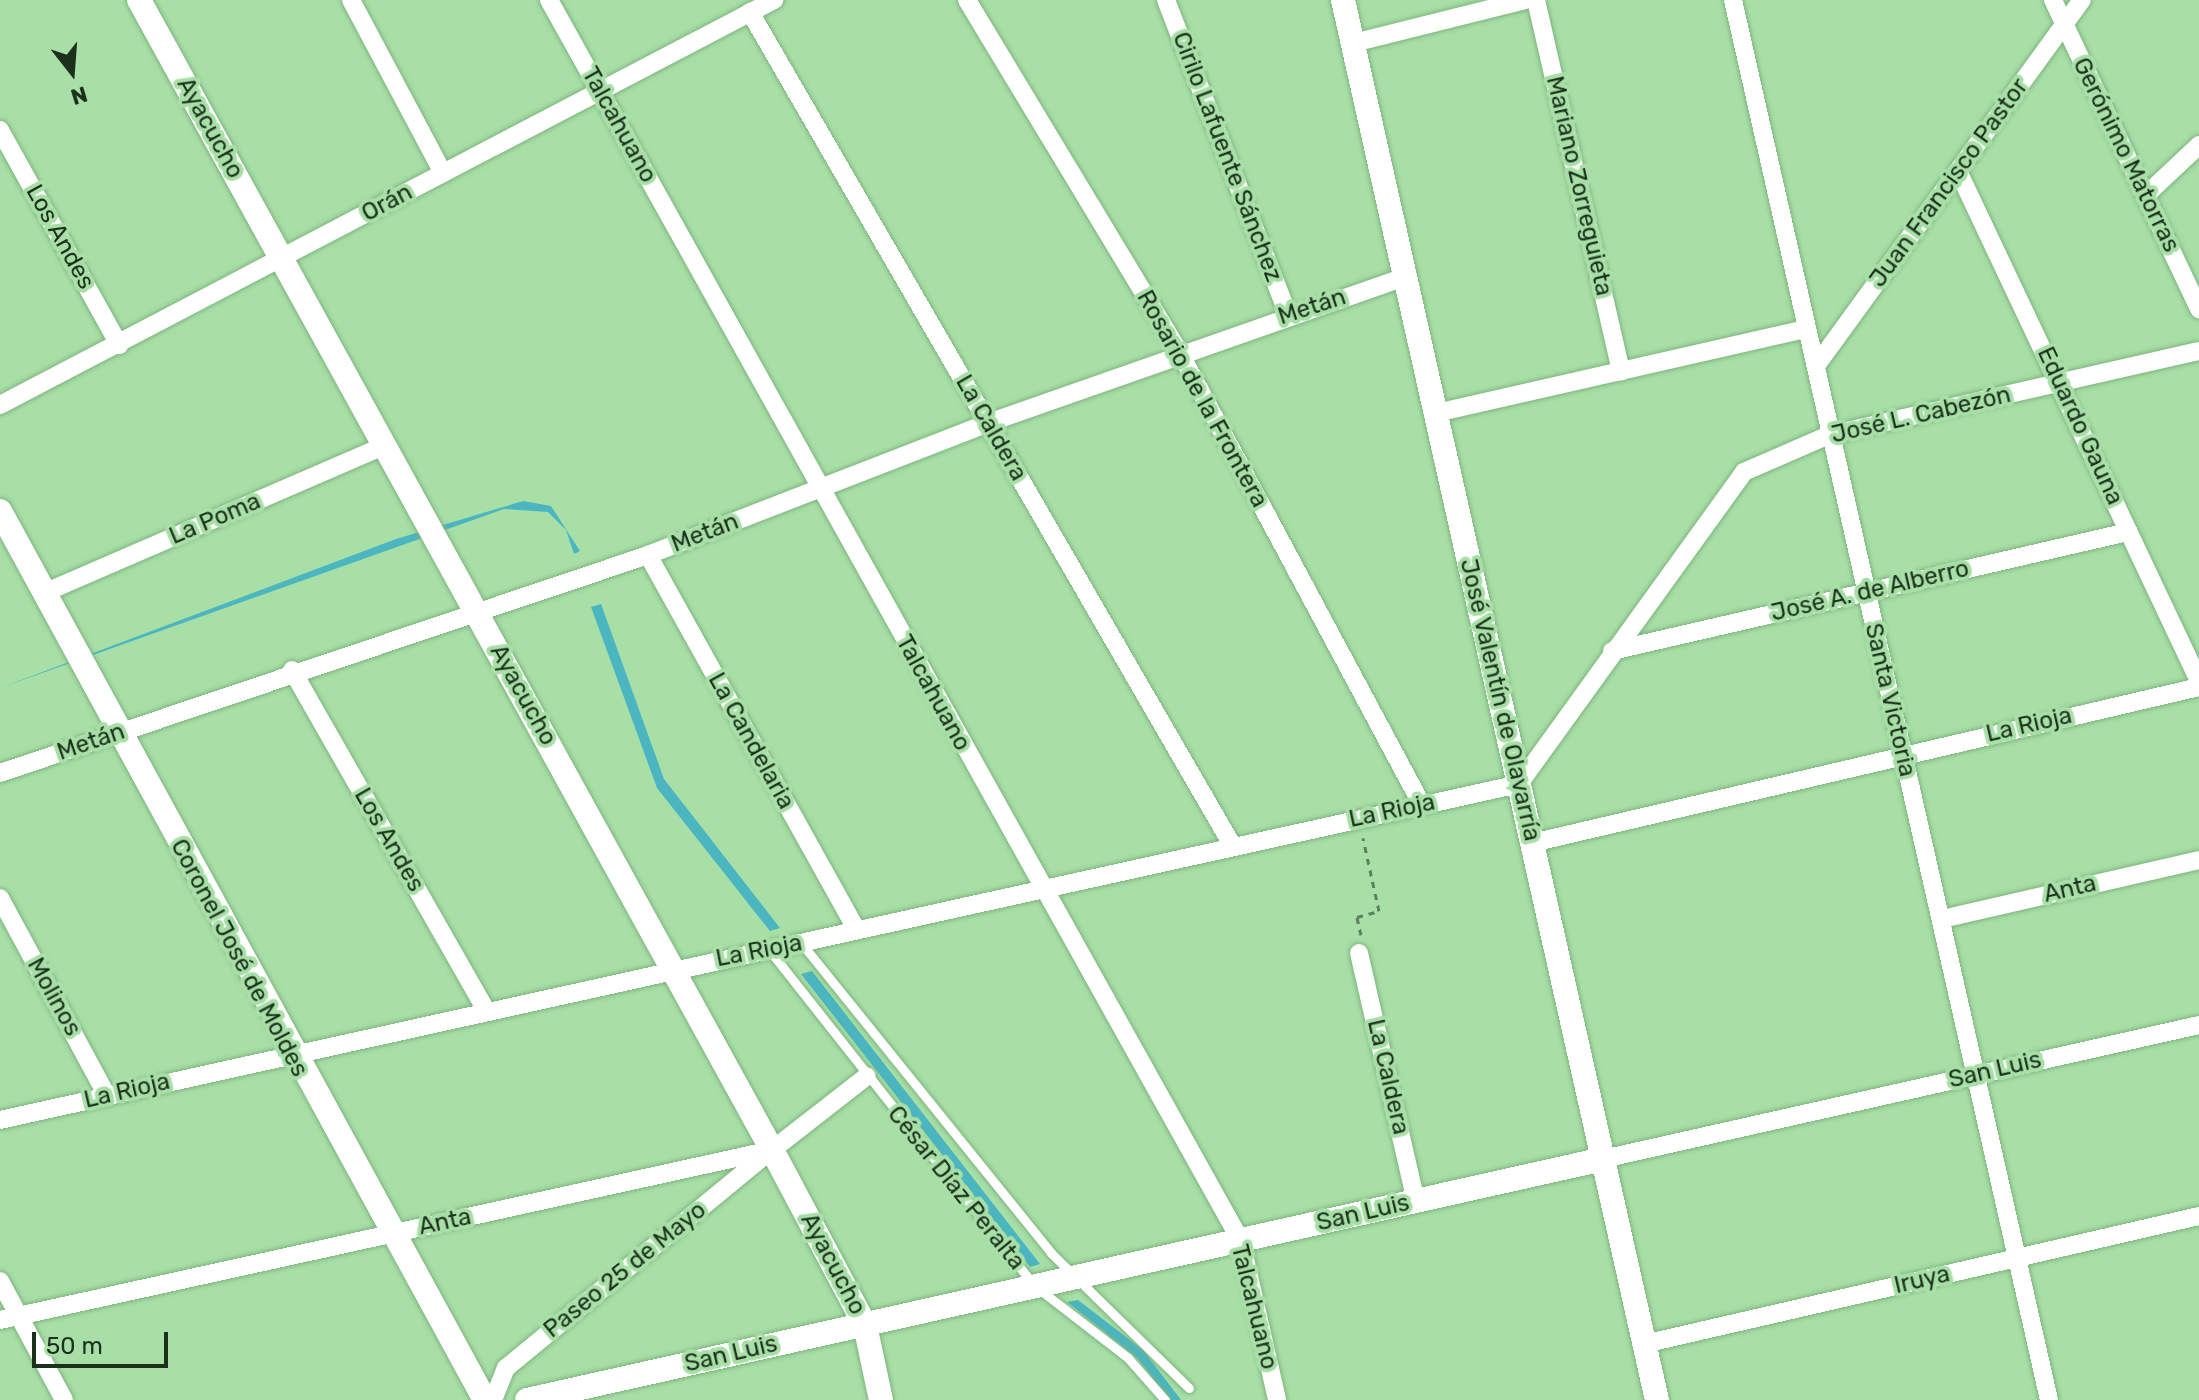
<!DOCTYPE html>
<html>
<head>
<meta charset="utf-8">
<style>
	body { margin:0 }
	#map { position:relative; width:2199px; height:1400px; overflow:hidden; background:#a8dfa7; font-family:Rubik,sans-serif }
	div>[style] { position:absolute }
	.water>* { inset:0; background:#4bb5c0 }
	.path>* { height:3px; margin-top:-1.5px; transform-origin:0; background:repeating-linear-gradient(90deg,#5b805b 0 6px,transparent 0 12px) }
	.roads { filter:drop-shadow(0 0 2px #7eb47e) drop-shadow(0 0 2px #7eb47e) }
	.lane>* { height:9px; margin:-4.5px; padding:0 4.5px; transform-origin:4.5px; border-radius:4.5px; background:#fff }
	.street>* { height:18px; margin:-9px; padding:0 9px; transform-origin:9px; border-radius:9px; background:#fff }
	.secondary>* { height:24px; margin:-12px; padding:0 12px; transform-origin:12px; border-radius:12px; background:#fff }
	span { translate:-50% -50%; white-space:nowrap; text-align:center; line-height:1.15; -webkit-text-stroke:8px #a8dfa7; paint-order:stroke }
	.street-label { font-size:24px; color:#1b311c }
	.north { position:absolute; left:32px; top:32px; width:80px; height:80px; -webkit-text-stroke:6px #a8dfa7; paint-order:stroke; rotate:163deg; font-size:22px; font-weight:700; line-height:32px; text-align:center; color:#1b311c }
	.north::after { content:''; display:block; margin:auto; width:28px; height:36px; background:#1b311c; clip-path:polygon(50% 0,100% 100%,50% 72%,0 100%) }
	.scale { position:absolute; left:32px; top:1332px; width:136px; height:36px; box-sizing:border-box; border:4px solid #1b311c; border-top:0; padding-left:10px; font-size:24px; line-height:28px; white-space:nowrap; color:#1b311c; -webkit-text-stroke:6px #a8dfa7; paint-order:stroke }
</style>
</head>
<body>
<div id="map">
	<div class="water">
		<i style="clip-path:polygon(523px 501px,551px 506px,580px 551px,574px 554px,566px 530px,548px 512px,504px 509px,0 688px,396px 539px)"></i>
		<i style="clip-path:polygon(601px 604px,664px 779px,780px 928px,770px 931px,657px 788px,591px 607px)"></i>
		<i style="clip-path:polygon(812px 971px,1040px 1264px,1030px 1267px,801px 974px)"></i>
		<i style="clip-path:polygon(1078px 1300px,1143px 1350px,1181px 1400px,1170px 1400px,1137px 1358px,1067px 1302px)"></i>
	</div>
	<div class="path">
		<i style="left:1361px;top:935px;width:18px;rotate:-103deg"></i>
		<i style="left:1357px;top:917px;width:23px;rotate:-15deg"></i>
		<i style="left:1379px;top:911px;width:75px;rotate:-102.4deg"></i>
	</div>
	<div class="roads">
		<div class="lane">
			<i style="left:802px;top:944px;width:397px;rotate:51.1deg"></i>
			<i style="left:1051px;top:1253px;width:193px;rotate:44.4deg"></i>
			<i style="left:770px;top:951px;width:427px;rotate:51.7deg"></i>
			<i style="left:1035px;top:1286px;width:118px;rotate:37.7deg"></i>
			<i style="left:1128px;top:1358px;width:56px;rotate:48.6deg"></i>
		</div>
		<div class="street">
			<i style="left:351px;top:0;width:196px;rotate:62deg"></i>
			<i style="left:549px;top:0;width:1421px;rotate:60.86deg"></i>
			<i style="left:1241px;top:1241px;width:163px;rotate:77.2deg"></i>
			<i style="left:967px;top:0;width:412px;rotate:58.9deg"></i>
			<i style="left:1180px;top:353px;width:513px;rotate:61.84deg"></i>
			<i style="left:1166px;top:0;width:338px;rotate:68.8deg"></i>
			<i style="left:1536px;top:0;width:381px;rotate:77.1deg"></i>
			<i style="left:1733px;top:0;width:1435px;rotate:77.28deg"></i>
			<i style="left:2053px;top:0;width:342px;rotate:64.7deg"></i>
			<i style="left:750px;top:12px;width:962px;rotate:59.94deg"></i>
			<i style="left:1353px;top:43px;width:177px;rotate:-14deg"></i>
			<i style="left:0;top:130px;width:246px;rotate:61deg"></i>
			<i style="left:1959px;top:173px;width:562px;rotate:64.71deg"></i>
			<i style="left:2146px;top:195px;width:73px;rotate:-43.3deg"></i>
			<i style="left:1816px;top:366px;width:452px;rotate:-54deg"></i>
			<i style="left:0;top:405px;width:874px;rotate:-27.62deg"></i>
			<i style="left:1436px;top:413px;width:380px;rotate:-12.8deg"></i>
			<i style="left:648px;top:555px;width:426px;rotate:60.9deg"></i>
			<i style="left:44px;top:593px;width:373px;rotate:-23.4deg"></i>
			<i style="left:1612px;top:651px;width:530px;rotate:-12.99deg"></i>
			<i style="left:292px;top:670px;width:391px;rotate:60.3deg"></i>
			<i style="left:0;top:773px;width:684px;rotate:-18.59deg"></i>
			<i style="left:648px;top:555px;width:365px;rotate:-21.2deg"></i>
			<i style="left:988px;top:423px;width:441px;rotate:-19.3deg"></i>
			<i style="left:1532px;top:843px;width:685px;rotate:-13.16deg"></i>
			<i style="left:0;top:898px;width:225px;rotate:61.6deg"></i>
			<i style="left:1942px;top:919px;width:264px;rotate:-12.9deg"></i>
			<i style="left:1359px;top:953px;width:254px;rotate:77.1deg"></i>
			<i style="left:0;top:1120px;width:1556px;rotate:-12.47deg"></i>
			<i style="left:1519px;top:784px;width:385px;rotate:-54.2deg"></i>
			<i style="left:1744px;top:472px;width:93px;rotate:-23.5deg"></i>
			<i style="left:1829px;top:435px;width:379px;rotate:-12.8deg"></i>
			<i style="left:1603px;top:1159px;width:611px;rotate:-12.67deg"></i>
			<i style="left:0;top:1281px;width:135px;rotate:61.7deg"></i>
			<i style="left:0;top:1320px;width:790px;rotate:-12.42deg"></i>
			<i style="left:772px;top:1150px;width:120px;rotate:-37.9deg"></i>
			<i style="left:1644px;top:1344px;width:570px;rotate:-12.99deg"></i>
			<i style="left:493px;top:1400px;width:35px;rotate:-68deg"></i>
			<i style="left:506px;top:1368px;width:339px;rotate:-39.4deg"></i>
		</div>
		<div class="secondary">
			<i style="left:139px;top:0;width:1313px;rotate:61.17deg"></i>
			<i style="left:772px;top:1150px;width:198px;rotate:62deg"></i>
			<i style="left:865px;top:1325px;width:77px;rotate:78deg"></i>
			<i style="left:1343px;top:0;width:1435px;rotate:77.36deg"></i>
			<i style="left:0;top:511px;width:1013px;rotate:61.39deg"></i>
			<i style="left:527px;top:1400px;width:1103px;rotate:-12.62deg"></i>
		</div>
	</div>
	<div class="street-label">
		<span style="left:619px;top:125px;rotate:61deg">Talcahuano</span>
		<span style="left:210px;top:128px;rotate:61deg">Ayacucho</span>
		<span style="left:2126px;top:155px;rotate:64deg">Gerónimo Matorras</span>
		<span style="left:1227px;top:157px;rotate:69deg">Cirilo Lafuente Sánchez</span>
		<span style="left:1949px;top:183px;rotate:-54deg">Juan Francisco Pastor</span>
		<span style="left:1579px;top:186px;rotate:77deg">Mariano Zorreguieta</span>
		<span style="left:387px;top:203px;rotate:-28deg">Orán</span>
		<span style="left:60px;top:237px;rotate:61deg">Los Andes</span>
		<span style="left:1312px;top:307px;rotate:-18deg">Metán</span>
		<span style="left:1202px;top:399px;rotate:61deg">Rosario de la Frontera</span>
		<span style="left:1921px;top:415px;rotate:-13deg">José L. Cabezón</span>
		<span style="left:2080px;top:426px;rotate:65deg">Eduardo Gauna</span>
		<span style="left:991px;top:428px;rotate:60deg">La Caldera</span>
		<span style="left:215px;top:519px;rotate:-23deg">La Poma</span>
		<span style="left:705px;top:533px;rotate:-21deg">Metán</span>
		<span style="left:1870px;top:591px;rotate:-13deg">José A. de Alberro</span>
		<span style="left:933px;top:693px;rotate:61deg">Talcahuano</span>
		<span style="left:523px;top:695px;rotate:61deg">Ayacucho</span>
		<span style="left:1500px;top:700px;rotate:77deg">José Valentín de Olavarría</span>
		<span style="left:1890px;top:700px;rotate:77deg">Santa Victoria</span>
		<span style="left:2029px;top:725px;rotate:-13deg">La Rioja</span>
		<span style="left:751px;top:741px;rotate:61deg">La Candelaria</span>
		<span style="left:91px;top:742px;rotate:-19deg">Metán</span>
		<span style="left:1392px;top:811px;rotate:-12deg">La Rioja</span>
		<span style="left:389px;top:840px;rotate:60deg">Los Andes</span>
		<span style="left:2070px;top:889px;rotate:-13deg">Anta</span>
		<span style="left:759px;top:951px;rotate:-11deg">La Rioja</span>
		<span style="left:239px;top:958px;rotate:62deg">Coronel José de Moldes</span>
		<span style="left:54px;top:997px;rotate:61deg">Molinos</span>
		<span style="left:1995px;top:1070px;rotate:-13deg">San Luis</span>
		<span style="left:1388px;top:1077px;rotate:77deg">La Caldera</span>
		<span style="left:127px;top:1091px;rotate:-13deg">La Rioja</span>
		<span style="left:956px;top:1188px;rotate:51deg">César Díaz Peralta</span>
		<span style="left:1363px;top:1213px;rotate:-13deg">San Luis</span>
		<span style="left:445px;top:1222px;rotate:-12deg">Anta</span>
		<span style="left:833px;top:1264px;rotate:62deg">Ayacucho</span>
		<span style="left:625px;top:1270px;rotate:-39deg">Paseo 25 de Mayo</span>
		<span style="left:1922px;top:1280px;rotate:-13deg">Iruya</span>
		<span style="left:1254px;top:1307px;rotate:76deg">Talcahuano</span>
		<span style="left:731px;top:1354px;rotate:-13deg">San Luis</span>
	</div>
	<div class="north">N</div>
	<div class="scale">50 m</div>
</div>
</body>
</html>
